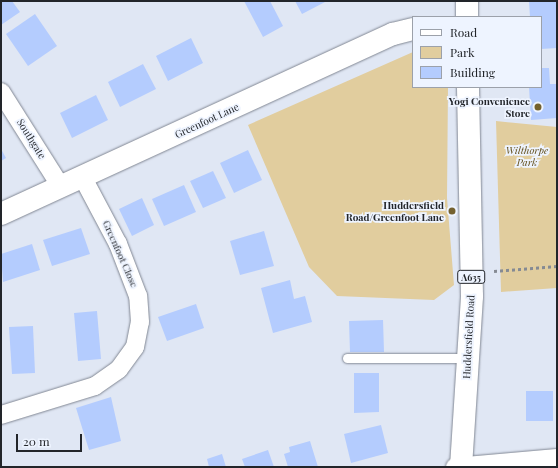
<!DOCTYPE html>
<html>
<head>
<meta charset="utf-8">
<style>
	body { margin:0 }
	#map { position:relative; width:558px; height:468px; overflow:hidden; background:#e0e7f4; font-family:"Playfair Display",serif }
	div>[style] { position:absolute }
	.green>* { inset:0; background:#e1cd9e }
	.building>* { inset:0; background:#b4ccfe }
	.path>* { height:2.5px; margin-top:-1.25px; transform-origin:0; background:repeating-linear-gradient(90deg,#858a93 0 3px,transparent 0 6px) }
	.roads { filter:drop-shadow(0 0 1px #818793) drop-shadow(0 0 1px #818793) }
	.lane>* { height:9px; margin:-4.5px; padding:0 4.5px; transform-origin:4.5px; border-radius:4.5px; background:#fff }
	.street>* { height:18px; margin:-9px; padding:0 9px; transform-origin:9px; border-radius:9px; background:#fff }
	.secondary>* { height:22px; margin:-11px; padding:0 11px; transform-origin:11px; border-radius:11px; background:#fff }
	.highway>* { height:22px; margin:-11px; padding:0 11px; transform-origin:11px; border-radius:11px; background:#fff }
	.dots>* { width:11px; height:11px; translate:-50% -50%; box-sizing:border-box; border:2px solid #eef4ff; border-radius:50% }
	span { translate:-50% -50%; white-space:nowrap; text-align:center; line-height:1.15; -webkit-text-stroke:3.5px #eef4ff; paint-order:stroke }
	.shield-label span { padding:1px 3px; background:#eef4ff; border:1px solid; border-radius:3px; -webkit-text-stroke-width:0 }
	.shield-label { font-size:9px; color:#22252a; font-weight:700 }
	.poi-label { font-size:10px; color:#22252a; font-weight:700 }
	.right { translate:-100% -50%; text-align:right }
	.street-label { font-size:10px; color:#22252a }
	.park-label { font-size:10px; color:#624e1a; font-style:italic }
	.frame { position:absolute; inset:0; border:2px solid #22252a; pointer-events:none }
	.legend { position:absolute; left:412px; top:16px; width:130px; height:72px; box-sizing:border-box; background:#eef4ff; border:1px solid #9ca1aa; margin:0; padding:5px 7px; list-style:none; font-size:12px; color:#22252a }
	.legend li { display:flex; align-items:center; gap:8px; height:20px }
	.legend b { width:20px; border:1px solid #9ca1aa }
	.scale { position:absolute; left:16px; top:434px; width:66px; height:18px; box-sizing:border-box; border:2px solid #22252a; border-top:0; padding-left:5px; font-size:12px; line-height:14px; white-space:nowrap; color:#22252a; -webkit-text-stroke:3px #eef4ff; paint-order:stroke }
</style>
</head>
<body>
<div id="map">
	<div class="green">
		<i style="clip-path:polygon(413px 52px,413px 87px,448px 87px,447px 198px,454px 285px,434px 300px,337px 296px,309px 267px,248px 125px)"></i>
		<i style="clip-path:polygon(496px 121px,557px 127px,557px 288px,501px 292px)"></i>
	</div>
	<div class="building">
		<i style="clip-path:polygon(1px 1px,12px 1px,20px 12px,1px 25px)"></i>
		<i style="clip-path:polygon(244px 1px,270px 1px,283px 26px,263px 37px)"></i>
		<i style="clip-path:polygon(295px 1px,327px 1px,302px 14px)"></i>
		<i style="clip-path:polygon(529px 1px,557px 1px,557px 48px,541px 49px,541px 17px,530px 17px)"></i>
		<i style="clip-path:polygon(35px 14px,57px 46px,28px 66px,6px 34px)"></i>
		<i style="clip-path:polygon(191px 38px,203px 63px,168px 81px,156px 56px)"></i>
		<i style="clip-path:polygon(143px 64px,156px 89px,120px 107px,108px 82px)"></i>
		<i style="clip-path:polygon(541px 68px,549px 68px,550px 84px,556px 84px,557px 118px,531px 120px,529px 87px,541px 87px)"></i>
		<i style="clip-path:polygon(96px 95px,108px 120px,72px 138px,60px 113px)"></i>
		<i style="clip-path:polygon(1px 149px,6px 158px,1px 161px)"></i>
		<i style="clip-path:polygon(248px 150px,262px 180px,234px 193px,220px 163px)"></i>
		<i style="clip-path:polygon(213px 171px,226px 198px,203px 208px,190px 181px)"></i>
		<i style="clip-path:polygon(184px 185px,196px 212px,164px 226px,152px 199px)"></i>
		<i style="clip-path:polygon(142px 198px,154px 225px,132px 236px,119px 209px)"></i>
		<i style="clip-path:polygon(81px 228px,90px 254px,52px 266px,43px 240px)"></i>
		<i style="clip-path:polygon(264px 231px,274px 266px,240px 275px,230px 241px)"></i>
		<i style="clip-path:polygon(32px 244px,40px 270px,3px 282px,1px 254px)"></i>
		<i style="clip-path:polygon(290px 280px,294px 299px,305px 296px,312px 322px,273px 333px,261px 288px)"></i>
		<i style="clip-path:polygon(196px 304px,204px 328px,167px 341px,158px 317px)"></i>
		<i style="clip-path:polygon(97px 311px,101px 359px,78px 361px,74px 313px)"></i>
		<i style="clip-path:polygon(383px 320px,384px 352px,350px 352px,349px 321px)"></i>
		<i style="clip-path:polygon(33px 326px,35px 373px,12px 374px,9px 327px)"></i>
		<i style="clip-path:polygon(354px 373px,379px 373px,379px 412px,354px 413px)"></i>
		<i style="clip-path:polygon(526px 391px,553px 391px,553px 421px,526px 421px)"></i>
		<i style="clip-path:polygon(111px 397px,121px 441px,89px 450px,76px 408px)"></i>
		<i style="clip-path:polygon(381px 425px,388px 453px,351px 463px,344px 434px)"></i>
		<i style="clip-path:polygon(310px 441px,318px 467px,288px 467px,284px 454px,290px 452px,289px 447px)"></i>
		<i style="clip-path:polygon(268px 450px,274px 467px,245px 467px,242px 459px)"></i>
		<i style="clip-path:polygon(222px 454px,226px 467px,209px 467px,207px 459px)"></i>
	</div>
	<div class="path">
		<i style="left:494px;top:271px;width:63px;rotate:-4.5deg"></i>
	</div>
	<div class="roads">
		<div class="lane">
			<i style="left:347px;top:358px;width:121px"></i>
		</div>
		<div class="street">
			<i style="left:1px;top:92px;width:112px;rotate:57.7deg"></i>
			<i style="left:1px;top:415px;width:98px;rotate:-17.1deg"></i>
			<i style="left:95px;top:386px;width:29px;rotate:-35deg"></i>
			<i style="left:119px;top:369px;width:27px;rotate:-54deg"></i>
			<i style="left:135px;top:347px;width:25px;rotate:-79deg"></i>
			<i style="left:140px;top:322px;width:26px;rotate:-94deg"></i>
			<i style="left:138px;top:296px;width:56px;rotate:-111deg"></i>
			<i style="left:118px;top:244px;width:75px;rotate:-117.9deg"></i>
			<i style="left:455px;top:467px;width:102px;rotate:-5deg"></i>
		</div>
		<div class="secondary">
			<i style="left:1px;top:214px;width:431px;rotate:-24.7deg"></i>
			<i style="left:393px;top:34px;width:21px;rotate:-14deg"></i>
		</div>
		<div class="highway">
			<i style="left:467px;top:17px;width:16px;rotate:-90deg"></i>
			<i style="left:461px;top:467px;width:171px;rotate:-86.3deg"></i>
			<i style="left:472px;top:296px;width:209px;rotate:-91.1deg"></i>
		</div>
	</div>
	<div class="dots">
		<i style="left:538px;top:107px;background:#74612f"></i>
		<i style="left:452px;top:211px;background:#74612f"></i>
	</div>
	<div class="shield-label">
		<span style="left:471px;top:277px">A635</span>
	</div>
	<div class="poi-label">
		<span class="right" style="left:530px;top:107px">Yogi Convenience<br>Store</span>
		<span class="right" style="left:444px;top:211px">Huddersfield<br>Road/Greenfoot Lane</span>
	</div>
	<div class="street-label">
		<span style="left:207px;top:121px;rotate:-25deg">Greenfoot Lane</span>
		<span style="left:31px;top:139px;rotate:58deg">Southgate</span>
		<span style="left:120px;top:254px;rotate:66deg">Greenfoot Close</span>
		<span style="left:469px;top:337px;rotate:-87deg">Huddersfield Road</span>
	</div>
	<div class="park-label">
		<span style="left:527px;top:156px">Wilthorpe<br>Park</span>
	</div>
	<div class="frame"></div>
	<ul class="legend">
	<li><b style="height:5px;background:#fff"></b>Road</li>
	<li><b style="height:11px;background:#e1cd9e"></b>Park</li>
	<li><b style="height:11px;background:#b4ccfe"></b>Building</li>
	</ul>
	<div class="scale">20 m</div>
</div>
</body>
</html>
